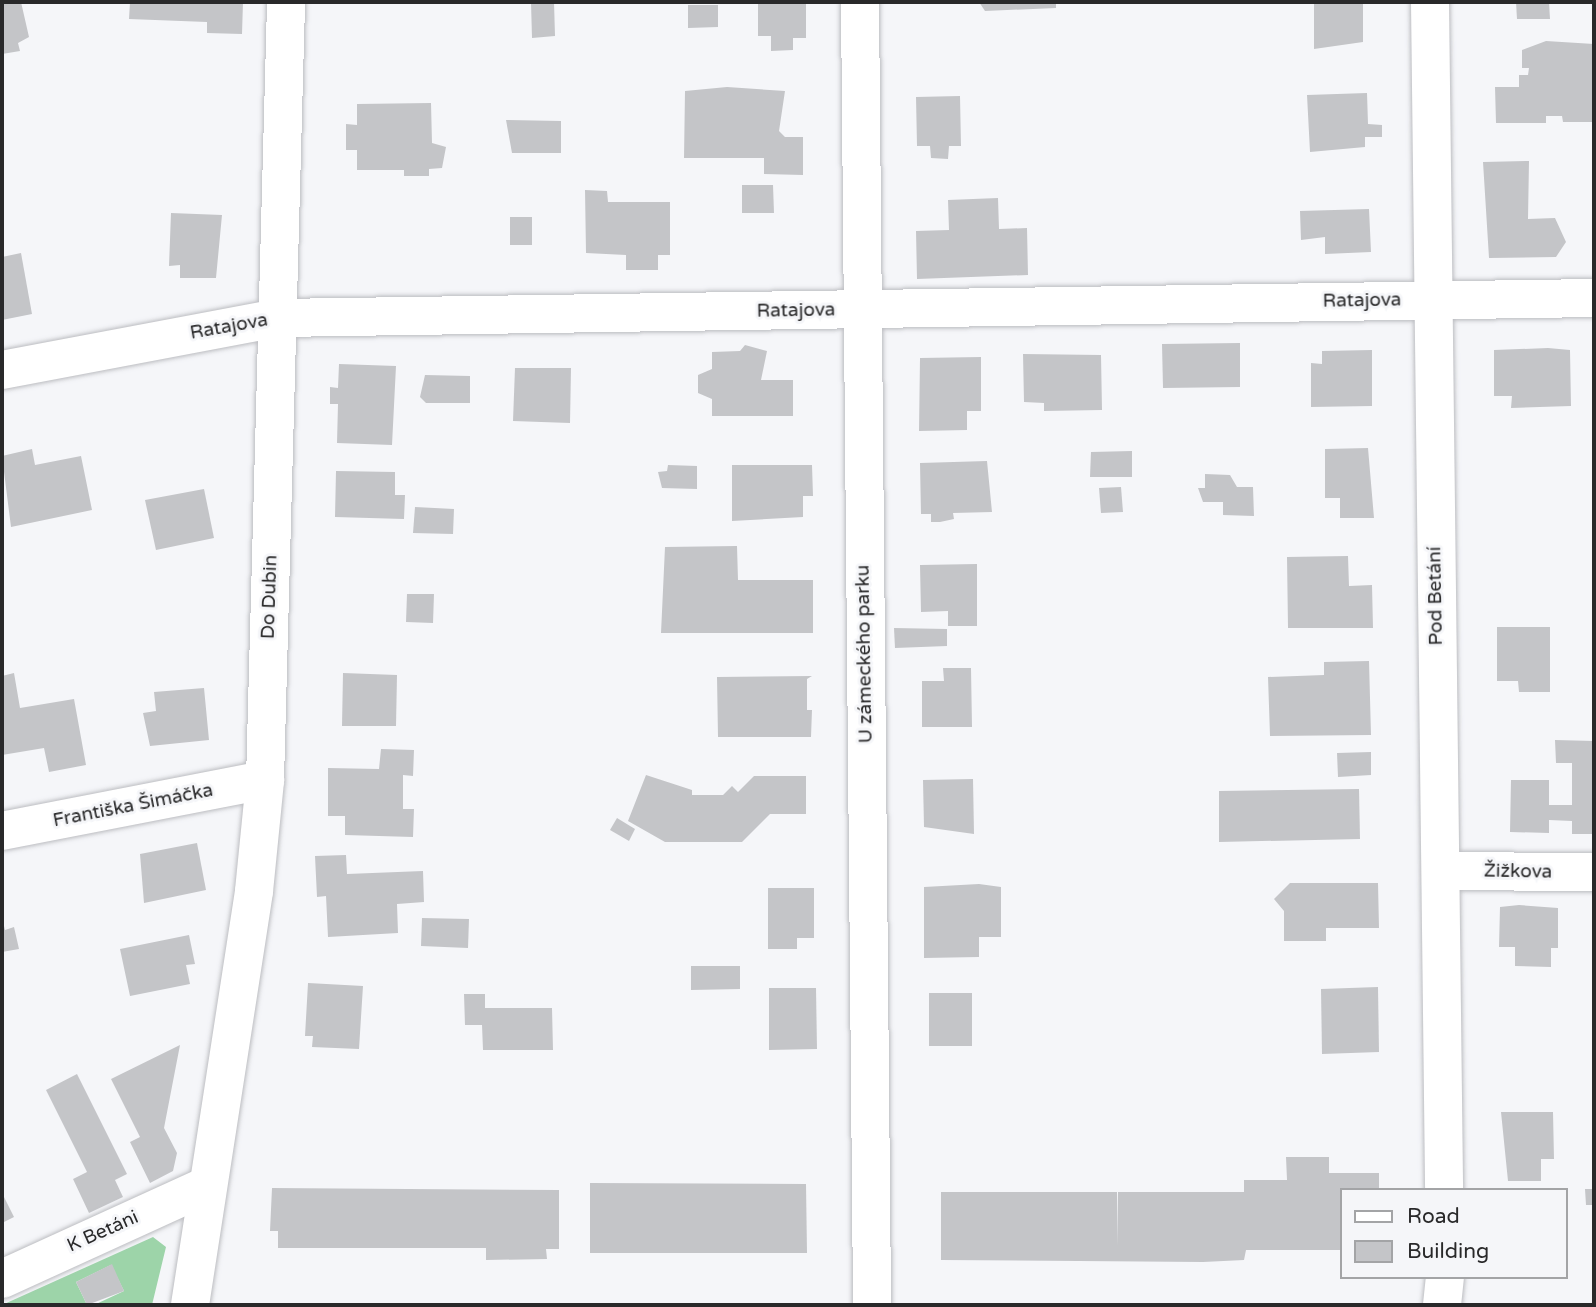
<!DOCTYPE html>
<html>
<head>
<meta charset="utf-8">
<style>
	body { margin:0 }
	#map { position:relative; width:1596px; height:1307px; overflow:hidden; background:#f5f6f9; font-family:"Varela Round",sans-serif }
	div>[style] { position:absolute }
	.forest>* { inset:0; background:#9dd4a9 }
	.building>* { inset:0; background:#c4c5c8 }
	.roads { filter:drop-shadow(0 0 2px #bcbdc1) drop-shadow(0 0 2px #bcbdc1) }
	.minor>* { height:38px; margin:-19px; padding:0 19px; transform-origin:19px; border-radius:19px; background:#fff }
	span { translate:-50% -50%; white-space:nowrap; text-align:center; line-height:1.15; -webkit-text-stroke:6px #f5f6f9; paint-order:stroke }
	.street-label { font-size:19px; color:#29292a }
	.frame { position:absolute; inset:0; border:4px solid #29292a; pointer-events:none }
	.legend { position:absolute; left:1340px; top:1188px; width:228px; height:91px; box-sizing:border-box; background:#f5f6f9; border:2px solid #a3a4a6; margin:0; padding:9px 12px; list-style:none; font-size:21px; color:#29292a }
	.legend li { display:flex; align-items:center; gap:14px; height:35px }
	.legend b { width:35px; border:2px solid #a3a4a6 }
</style>
</head>
<body>
<div id="map">
	<div class="forest">
		<i style="clip-path:polygon(153px 1237px,166px 1247px,152px 1305px,94px 1305px,124px 1291px,111px 1265px,76px 1282px,87px 1305px,2px 1305px)"></i>
	</div>
	<div class="building">
		<i style="clip-path:polygon(2px 2px,21px 2px,29px 37px,18px 43px,20px 51px,2px 54px)"></i>
		<i style="clip-path:polygon(130px 2px,243px 2px,242px 34px,207px 33px,207px 22px,129px 19px)"></i>
		<i style="clip-path:polygon(531px 2px,554px 2px,555px 36px,532px 38px)"></i>
		<i style="clip-path:polygon(758px 2px,806px 2px,806px 38px,793px 38px,793px 50px,771px 51px,771px 36px,758px 36px)"></i>
		<i style="clip-path:polygon(979px 2px,1056px 2px,1056px 8px,985px 11px)"></i>
		<i style="clip-path:polygon(1314px 2px,1363px 2px,1363px 42px,1314px 49px)"></i>
		<i style="clip-path:polygon(1516px 2px,1549px 2px,1550px 19px,1517px 19px)"></i>
		<i style="clip-path:polygon(688px 5px,718px 5px,718px 27px,688px 28px)"></i>
		<i style="clip-path:polygon(1546px 41px,1594px 44px,1594px 122px,1563px 122px,1562px 116px,1546px 116px,1546px 123px,1496px 123px,1495px 87px,1519px 87px,1519px 75px,1528px 75px,1529px 68px,1522px 68px,1522px 50px)"></i>
		<i style="clip-path:polygon(727px 87px,785px 91px,779px 131px,785px 137px,803px 137px,803px 175px,764px 174px,764px 158px,684px 158px,685px 91px)"></i>
		<i style="clip-path:polygon(1367px 93px,1368px 124px,1382px 125px,1382px 137px,1365px 137px,1365px 147px,1310px 152px,1307px 95px)"></i>
		<i style="clip-path:polygon(960px 96px,961px 146px,949px 146px,948px 159px,931px 158px,930px 146px,917px 146px,916px 97px)"></i>
		<i style="clip-path:polygon(431px 103px,432px 143px,446px 147px,442px 168px,429px 169px,429px 176px,404px 176px,404px 170px,357px 170px,357px 150px,346px 150px,346px 124px,357px 125px,357px 104px)"></i>
		<i style="clip-path:polygon(506px 120px,561px 121px,561px 153px,512px 153px)"></i>
		<i style="clip-path:polygon(1529px 161px,1528px 219px,1555px 218px,1566px 242px,1556px 257px,1489px 258px,1483px 162px)"></i>
		<i style="clip-path:polygon(742px 185px,773px 185px,774px 213px,742px 213px)"></i>
		<i style="clip-path:polygon(585px 190px,607px 191px,608px 202px,670px 202px,670px 255px,658px 255px,658px 270px,626px 270px,626px 255px,586px 253px)"></i>
		<i style="clip-path:polygon(998px 198px,999px 229px,1027px 228px,1028px 275px,917px 279px,916px 231px,949px 230px,948px 200px)"></i>
		<i style="clip-path:polygon(1369px 209px,1371px 252px,1325px 254px,1325px 237px,1301px 240px,1300px 211px)"></i>
		<i style="clip-path:polygon(171px 213px,222px 215px,216px 278px,180px 278px,180px 265px,169px 266px)"></i>
		<i style="clip-path:polygon(510px 217px,532px 217px,532px 245px,510px 245px)"></i>
		<i style="clip-path:polygon(21px 253px,32px 314px,2px 320px,2px 257px)"></i>
		<i style="clip-path:polygon(1240px 343px,1240px 387px,1163px 388px,1162px 344px)"></i>
		<i style="clip-path:polygon(745px 345px,767px 351px,761px 380px,793px 380px,793px 416px,712px 416px,712px 399px,698px 393px,698px 375px,712px 369px,712px 352px,740px 351px)"></i>
		<i style="clip-path:polygon(1548px 348px,1570px 350px,1571px 406px,1511px 408px,1512px 396px,1494px 396px,1494px 350px)"></i>
		<i style="clip-path:polygon(1372px 350px,1372px 406px,1311px 407px,1311px 363px,1322px 364px,1322px 351px)"></i>
		<i style="clip-path:polygon(1023px 354px,1101px 355px,1102px 410px,1044px 411px,1044px 403px,1024px 402px)"></i>
		<i style="clip-path:polygon(981px 357px,981px 411px,967px 411px,967px 430px,919px 431px,920px 358px)"></i>
		<i style="clip-path:polygon(339px 364px,396px 366px,392px 445px,337px 443px,338px 404px,330px 404px,330px 387px,338px 388px)"></i>
		<i style="clip-path:polygon(515px 368px,571px 368px,570px 423px,513px 421px)"></i>
		<i style="clip-path:polygon(425px 375px,470px 376px,470px 403px,426px 403px,420px 397px)"></i>
		<i style="clip-path:polygon(1368px 448px,1374px 518px,1340px 518px,1340px 498px,1325px 498px,1325px 449px)"></i>
		<i style="clip-path:polygon(32px 449px,35px 465px,81px 456px,92px 510px,11px 527px,2px 456px)"></i>
		<i style="clip-path:polygon(1132px 451px,1132px 477px,1090px 477px,1091px 452px)"></i>
		<i style="clip-path:polygon(987px 461px,992px 512px,953px 513px,954px 519px,940px 522px,931px 522px,931px 514px,921px 514px,920px 463px)"></i>
		<i style="clip-path:polygon(668px 465px,697px 466px,697px 489px,662px 488px,658px 472px,667px 471px)"></i>
		<i style="clip-path:polygon(732px 465px,812px 465px,813px 496px,803px 496px,803px 517px,732px 521px)"></i>
		<i style="clip-path:polygon(336px 471px,395px 472px,395px 495px,405px 495px,404px 519px,335px 517px)"></i>
		<i style="clip-path:polygon(1205px 474px,1230px 475px,1237px 487px,1253px 487px,1254px 516px,1223px 515px,1223px 502px,1203px 502px,1198px 488px,1205px 488px)"></i>
		<i style="clip-path:polygon(1121px 487px,1123px 512px,1101px 513px,1099px 488px)"></i>
		<i style="clip-path:polygon(204px 489px,214px 538px,156px 550px,145px 500px)"></i>
		<i style="clip-path:polygon(415px 507px,454px 509px,453px 534px,413px 533px)"></i>
		<i style="clip-path:polygon(737px 546px,738px 580px,813px 580px,813px 633px,661px 633px,665px 547px)"></i>
		<i style="clip-path:polygon(1348px 556px,1349px 586px,1372px 585px,1373px 628px,1288px 628px,1287px 557px)"></i>
		<i style="clip-path:polygon(977px 564px,977px 626px,948px 626px,948px 611px,921px 612px,920px 565px)"></i>
		<i style="clip-path:polygon(407px 594px,434px 594px,433px 623px,406px 622px)"></i>
		<i style="clip-path:polygon(1497px 627px,1550px 627px,1550px 692px,1519px 692px,1518px 681px,1497px 681px)"></i>
		<i style="clip-path:polygon(894px 628px,947px 629px,947px 646px,895px 648px)"></i>
		<i style="clip-path:polygon(1369px 661px,1371px 735px,1270px 736px,1268px 677px,1324px 675px,1324px 662px)"></i>
		<i style="clip-path:polygon(943px 668px,971px 668px,972px 727px,922px 727px,922px 681px,944px 681px)"></i>
		<i style="clip-path:polygon(14px 673px,20px 708px,74px 699px,86px 765px,49px 772px,44px 748px,2px 755px,2px 676px)"></i>
		<i style="clip-path:polygon(343px 673px,397px 675px,396px 726px,342px 726px)"></i>
		<i style="clip-path:polygon(812px 676px,807px 679px,807px 710px,812px 710px,811px 737px,718px 737px,717px 677px)"></i>
		<i style="clip-path:polygon(204px 688px,209px 740px,150px 746px,143px 713px,156px 711px,154px 692px)"></i>
		<i style="clip-path:polygon(1555px 740px,1594px 741px,1594px 834px,1572px 834px,1572px 821px,1549px 820px,1549px 833px,1510px 832px,1511px 780px,1549px 780px,1549px 805px,1572px 805px,1572px 763px,1556px 763px)"></i>
		<i style="clip-path:polygon(381px 749px,414px 750px,413px 776px,403px 775px,403px 809px,414px 809px,413px 837px,345px 835px,345px 816px,328px 816px,328px 768px,379px 769px)"></i>
		<i style="clip-path:polygon(1371px 752px,1371px 775px,1338px 777px,1337px 753px)"></i>
		<i style="clip-path:polygon(646px 775px,692px 790px,692px 795px,723px 795px,732px 786px,738px 792px,754px 776px,806px 776px,806px 814px,770px 814px,742px 842px,665px 842px,628px 821px)"></i>
		<i style="clip-path:polygon(973px 779px,974px 834px,924px 827px,923px 780px)"></i>
		<i style="clip-path:polygon(1359px 789px,1360px 839px,1219px 842px,1219px 791px)"></i>
		<i style="clip-path:polygon(617px 818px,635px 829px,629px 841px,610px 830px)"></i>
		<i style="clip-path:polygon(197px 843px,206px 890px,144px 903px,140px 854px)"></i>
		<i style="clip-path:polygon(346px 855px,347px 874px,423px 871px,424px 902px,397px 904px,398px 933px,328px 937px,326px 896px,317px 897px,315px 856px)"></i>
		<i style="clip-path:polygon(1290px 883px,1378px 883px,1379px 928px,1326px 928px,1326px 941px,1284px 941px,1284px 911px,1274px 899px)"></i>
		<i style="clip-path:polygon(979px 884px,1001px 887px,1001px 937px,979px 937px,979px 957px,924px 958px,924px 887px)"></i>
		<i style="clip-path:polygon(768px 888px,814px 888px,814px 938px,797px 938px,797px 949px,768px 949px)"></i>
		<i style="clip-path:polygon(1519px 905px,1558px 908px,1558px 948px,1551px 948px,1551px 967px,1515px 966px,1515px 947px,1499px 947px,1500px 907px)"></i>
		<i style="clip-path:polygon(422px 918px,469px 919px,468px 948px,421px 946px)"></i>
		<i style="clip-path:polygon(3px 922px,5px 930px,14px 927px,19px 949px,2px 952px)"></i>
		<i style="clip-path:polygon(189px 935px,195px 964px,186px 965px,190px 984px,130px 996px,120px 949px)"></i>
		<i style="clip-path:polygon(691px 966px,740px 966px,740px 989px,691px 990px)"></i>
		<i style="clip-path:polygon(308px 983px,363px 986px,359px 1049px,312px 1047px,313px 1036px,305px 1036px)"></i>
		<i style="clip-path:polygon(1378px 987px,1379px 1052px,1322px 1054px,1321px 989px)"></i>
		<i style="clip-path:polygon(769px 988px,816px 988px,817px 1049px,769px 1050px)"></i>
		<i style="clip-path:polygon(929px 993px,972px 993px,972px 1046px,929px 1046px)"></i>
		<i style="clip-path:polygon(464px 994px,485px 994px,485px 1008px,552px 1008px,553px 1050px,483px 1050px,482px 1025px,465px 1025px)"></i>
		<i style="clip-path:polygon(180px 1045px,164px 1128px,177px 1153px,173px 1171px,150px 1183px,130px 1142px,140px 1137px,111px 1079px)"></i>
		<i style="clip-path:polygon(77px 1074px,127px 1174px,115px 1180px,123px 1197px,89px 1213px,73px 1179px,87px 1172px,46px 1090px)"></i>
		<i style="clip-path:polygon(1501px 1112px,1553px 1112px,1554px 1159px,1541px 1159px,1541px 1181px,1508px 1181px)"></i>
		<i style="clip-path:polygon(1286px 1157px,1329px 1157px,1329px 1173px,1379px 1173px,1379px 1190px,1342px 1190px,1342px 1250px,1246px 1250px,1244px 1260px,1203px 1262px,941px 1260px,941px 1192px,1117px 1192px,1118px 1246px,1118px 1192px,1244px 1192px,1244px 1180px,1287px 1180px)"></i>
		<i style="clip-path:polygon(590px 1183px,806px 1184px,807px 1253px,590px 1253px)"></i>
		<i style="clip-path:polygon(272px 1188px,559px 1190px,559px 1249px,546px 1249px,547px 1259px,486px 1260px,486px 1248px,278px 1248px,278px 1231px,270px 1231px)"></i>
		<i style="clip-path:polygon(1585px 1189px,1594px 1189px,1594px 1205px,1586px 1205px)"></i>
		<i style="clip-path:polygon(2px 1193px,14px 1217px,2px 1223px)"></i>
		<i style="clip-path:polygon(112px 1264px,124px 1291px,87px 1305px,76px 1282px)"></i>
	</div>
	<div class="roads">
		<div class="minor">
			<i style="left:860px;top:2px;width:1303px;rotate:89.47deg"></i>
			<i style="left:1430px;top:2px;width:1188px;rotate:89.32deg"></i>
			<i style="left:2px;top:370px;width:281px;rotate:-10.7deg"></i>
			<i style="left:278px;top:318px;width:1316px;rotate:-0.87deg"></i>
			<i style="left:2px;top:831px;width:268px;rotate:-11deg"></i>
			<i style="left:1441px;top:871px;width:153px;rotate:0.4deg"></i>
			<i style="left:2px;top:1279px;width:222px;rotate:-24.5deg"></i>
			<i style="left:190px;top:1305px;width:419px;rotate:-81.2deg"></i>
			<i style="left:254px;top:891px;width:112px;rotate:-84.3deg"></i>
			<i style="left:265px;top:780px;width:778px;rotate:-88.45deg"></i>
			<i style="left:1442px;top:1305px;width:28px;rotate:-84deg"></i>
		</div>
	</div>
	<div class="street-label">
		<span style="left:1362px;top:301px;rotate:-1deg">Ratajova</span>
		<span style="left:796px;top:311px;rotate:-1deg">Ratajova</span>
		<span style="left:229px;top:327px;rotate:-10deg">Ratajova</span>
		<span style="left:1436px;top:596px;rotate:-91deg">Pod Betání</span>
		<span style="left:270px;top:597px;rotate:-88deg">Do Dubin</span>
		<span style="left:865px;top:654px;rotate:-91deg">U zámeckého parku</span>
		<span style="left:133px;top:806px;rotate:-11deg">Františka Šimáčka</span>
		<span style="left:1518px;top:872px;rotate:1deg">Žižkova</span>
		<span style="left:103px;top:1232px;rotate:-24deg">K Betáni</span>
	</div>
	<div class="frame"></div>
	<ul class="legend">
	<li><b style="height:9px;background:#fff"></b>Road</li>
	<li><b style="height:19px;background:#c4c5c8"></b>Building</li>
	</ul>
</div>
</body>
</html>
